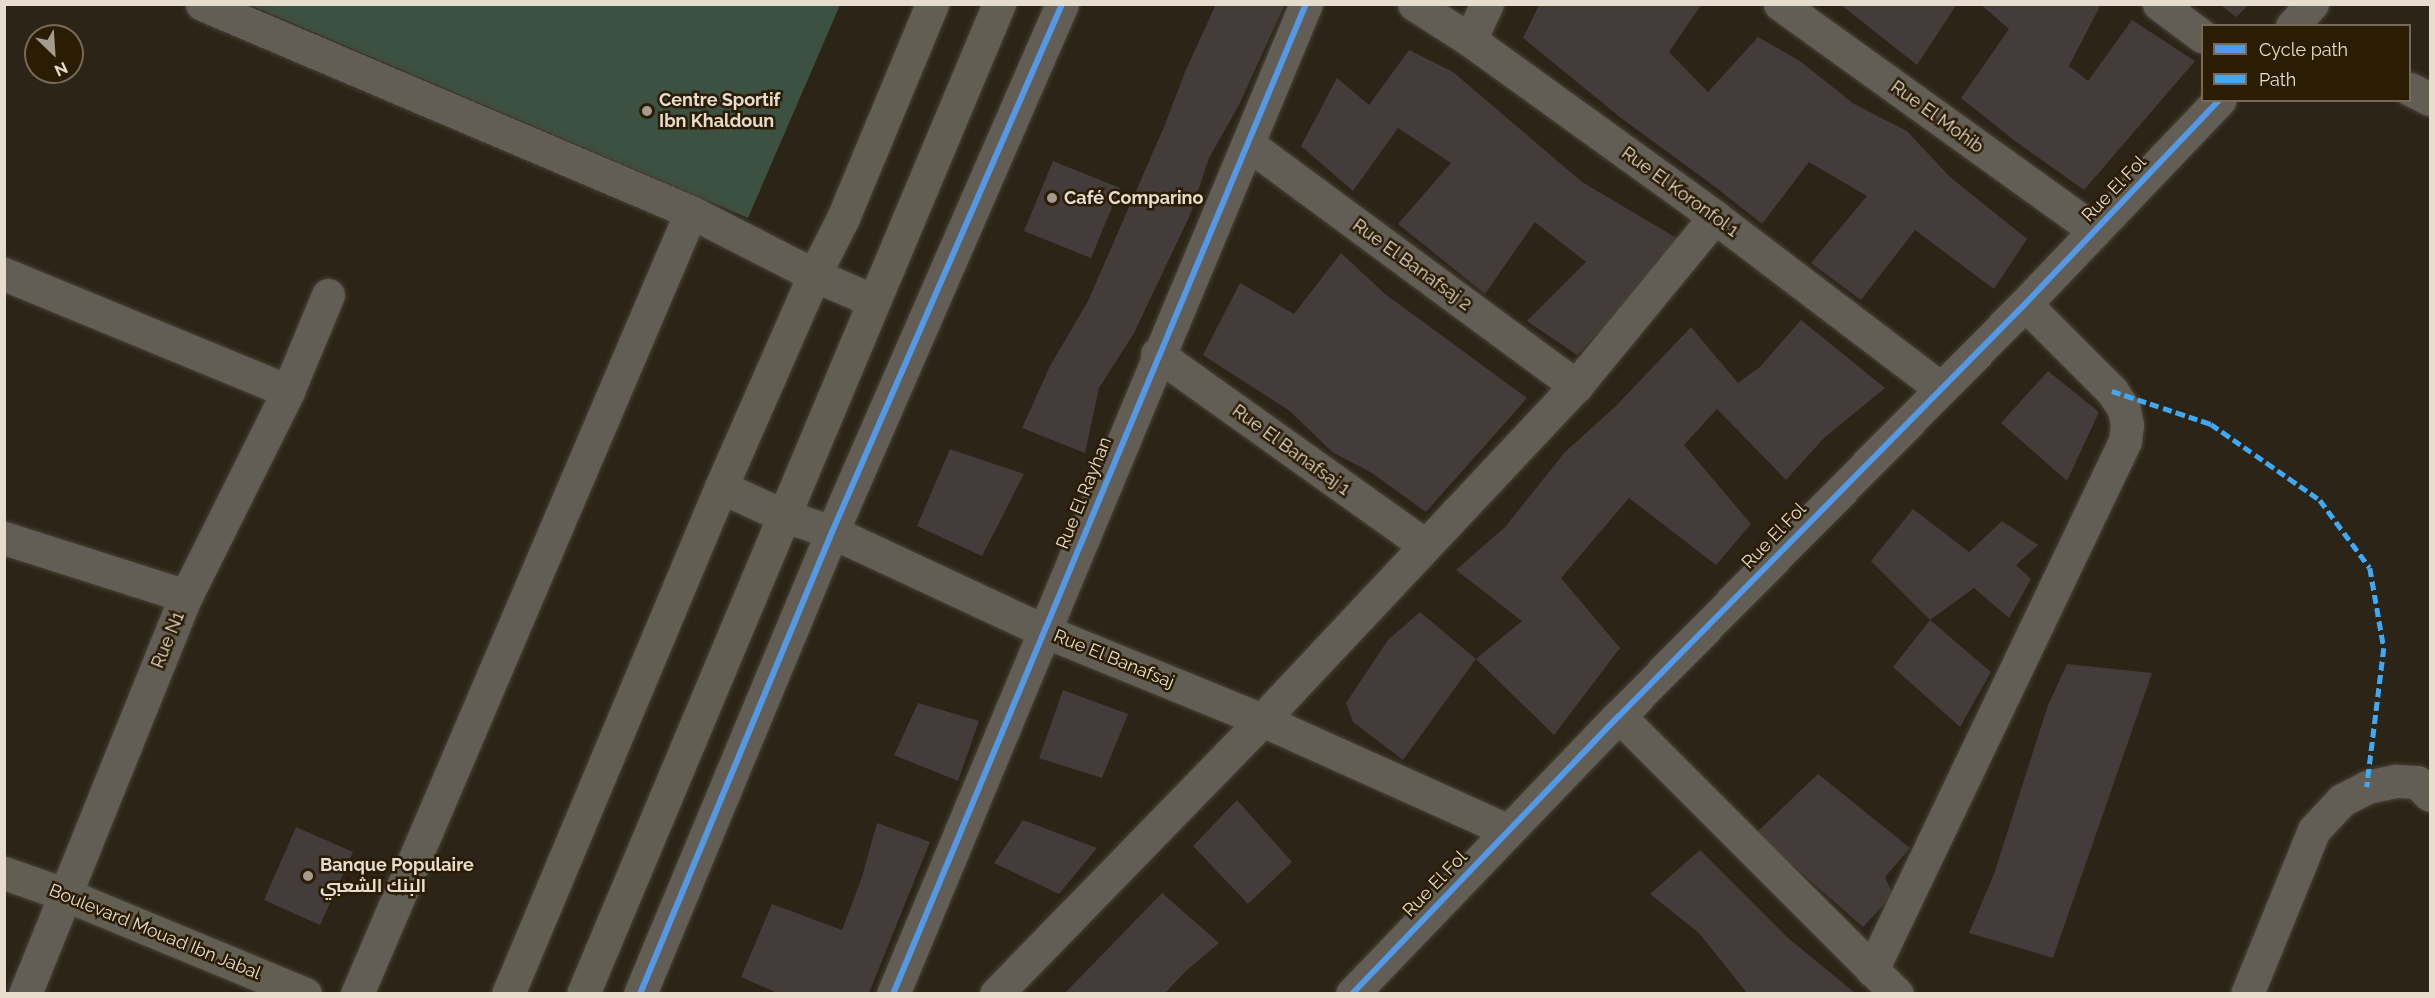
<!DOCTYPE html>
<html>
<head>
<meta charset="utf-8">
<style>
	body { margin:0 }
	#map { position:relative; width:2435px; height:998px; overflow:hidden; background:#2c2417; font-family:Raleway,Cairo,sans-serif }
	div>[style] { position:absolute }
	.green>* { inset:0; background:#3c5142 }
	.building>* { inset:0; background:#443c3a }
	.roads { filter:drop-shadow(0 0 2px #484136) drop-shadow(0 0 2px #484136) }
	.minor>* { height:33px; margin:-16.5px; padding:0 16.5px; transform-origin:16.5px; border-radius:16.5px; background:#625d55 }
	.major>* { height:33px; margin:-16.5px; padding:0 16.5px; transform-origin:16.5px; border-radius:16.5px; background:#635e52 }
	.quiet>* { height:4.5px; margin-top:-2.25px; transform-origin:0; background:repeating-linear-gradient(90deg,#3fa9f5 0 9px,transparent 0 13.5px) }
	.cycleway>* { height:6px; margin:-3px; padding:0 3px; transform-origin:3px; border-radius:3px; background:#5399e6 }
	.dots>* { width:16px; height:16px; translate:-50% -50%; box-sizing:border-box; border:3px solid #2b1c04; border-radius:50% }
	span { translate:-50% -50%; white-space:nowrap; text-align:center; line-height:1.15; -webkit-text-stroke:5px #2b1c04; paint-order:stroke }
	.poi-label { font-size:18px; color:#e6ddcf; font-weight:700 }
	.left { translate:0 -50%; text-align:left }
	.street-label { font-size:18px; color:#e6ddcf }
	.frame { position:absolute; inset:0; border:6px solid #e6ddcf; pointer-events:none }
	.legend { position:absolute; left:2201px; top:24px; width:210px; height:78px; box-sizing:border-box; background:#2b1c04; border:2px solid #766955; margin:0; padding:8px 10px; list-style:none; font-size:18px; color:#e6ddcf }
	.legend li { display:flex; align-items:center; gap:12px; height:30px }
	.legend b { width:30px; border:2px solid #766955 }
	.north { position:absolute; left:24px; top:24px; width:60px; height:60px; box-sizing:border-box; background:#2b1c04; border:2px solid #766955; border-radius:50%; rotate:155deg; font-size:16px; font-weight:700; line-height:24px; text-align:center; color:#e6ddcf }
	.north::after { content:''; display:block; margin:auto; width:21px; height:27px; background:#a59c8f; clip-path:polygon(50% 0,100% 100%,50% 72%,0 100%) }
</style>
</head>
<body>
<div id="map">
	<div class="green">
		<i style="clip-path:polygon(250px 5px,840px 5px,748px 218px)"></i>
	</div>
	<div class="building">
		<i style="clip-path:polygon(1216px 4px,1285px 4px,1239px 105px,1209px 158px,1190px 215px,1134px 333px,1099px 388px,1085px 453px,1022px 428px,1050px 366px,1088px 301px,1164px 127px,1185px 72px)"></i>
		<i style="clip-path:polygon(1840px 4px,1957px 4px,1917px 65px)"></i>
		<i style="clip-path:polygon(1980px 4px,2100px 6px,2069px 66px,2088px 81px,2132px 20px,2195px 61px,2084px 190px,2015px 141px,1961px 98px,2009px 29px)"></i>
		<i style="clip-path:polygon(2219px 4px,2250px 4px,2236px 17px)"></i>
		<i style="clip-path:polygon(1539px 5px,1701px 5px,1669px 52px,1708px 92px,1758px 37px,1800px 61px,1854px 104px,1907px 131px,1950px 177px,2027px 239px,1994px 289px,1915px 230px,1861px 300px,1811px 263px,1867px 196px,1809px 162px,1762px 224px,1714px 186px,1621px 118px,1523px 38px)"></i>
		<i style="clip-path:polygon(1409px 50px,1453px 72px,1582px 182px,1685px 243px,1577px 355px,1527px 321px,1586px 262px,1535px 222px,1485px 294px,1398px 224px,1451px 163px,1398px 128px,1353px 191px,1301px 146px,1337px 78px,1369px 105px)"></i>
		<i style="clip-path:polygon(1053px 161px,1120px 188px,1091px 258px,1024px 231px)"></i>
		<i style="clip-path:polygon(1341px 253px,1385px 294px,1527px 398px,1426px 512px,1372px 473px,1332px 452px,1290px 411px,1203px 355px,1240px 283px,1294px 314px)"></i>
		<i style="clip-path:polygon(1801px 320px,1885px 388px,1824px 438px,1786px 480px,1717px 409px,1684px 445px,1751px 524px,1716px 565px,1629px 498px,1561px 578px,1620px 648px,1554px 735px,1476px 659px,1522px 621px,1456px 570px,1505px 527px,1565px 452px,1615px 407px,1691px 327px,1738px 383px,1760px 367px)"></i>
		<i style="clip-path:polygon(2048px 371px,2099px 412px,2067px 481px,2001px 423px)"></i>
		<i style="clip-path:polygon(950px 449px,1024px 474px,982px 556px,917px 526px)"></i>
		<i style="clip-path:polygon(1913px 509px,1969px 552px,2002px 521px,2038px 545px,2016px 565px,2031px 579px,2009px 618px,1974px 588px,1930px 620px,1871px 561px)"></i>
		<i style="clip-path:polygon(1420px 612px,1476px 659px,1403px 760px,1353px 722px,1346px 703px,1388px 640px)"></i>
		<i style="clip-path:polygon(1930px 620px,1991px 672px,1960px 727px,1893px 667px)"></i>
		<i style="clip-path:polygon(2067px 664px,2152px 673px,2053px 958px,1969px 933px,1994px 874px,2048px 705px)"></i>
		<i style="clip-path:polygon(1063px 690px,1128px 714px,1102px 778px,1039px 758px)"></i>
		<i style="clip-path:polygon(918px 703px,979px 721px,958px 781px,894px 755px)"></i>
		<i style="clip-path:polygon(1818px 774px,1910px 848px,1885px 877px,1893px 895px,1863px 927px,1756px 833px)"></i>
		<i style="clip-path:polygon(1237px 800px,1292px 862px,1248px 904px,1193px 846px)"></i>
		<i style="clip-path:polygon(1023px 820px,1097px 848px,1059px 894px,994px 863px)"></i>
		<i style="clip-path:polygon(877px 823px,930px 842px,869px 993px,777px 993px,741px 977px,772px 904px,842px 930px,861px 880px)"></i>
		<i style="clip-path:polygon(296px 827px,353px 852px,320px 925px,264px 900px)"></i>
		<i style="clip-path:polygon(1700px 850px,1788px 938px,1855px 993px,1747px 993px,1699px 933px,1650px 894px)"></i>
		<i style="clip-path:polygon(1162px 893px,1219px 943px,1186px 971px,1165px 993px,1065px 993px)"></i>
	</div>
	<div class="roads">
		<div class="minor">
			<i style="left:202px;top:4px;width:531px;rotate:23.04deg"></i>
			<i style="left:691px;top:212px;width:138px;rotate:27.1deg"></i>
			<i style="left:814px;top:275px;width:65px;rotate:23.4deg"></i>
			<i style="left:1414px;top:4px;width:67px;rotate:32.7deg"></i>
			<i style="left:1470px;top:40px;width:302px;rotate:35.8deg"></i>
			<i style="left:1715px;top:217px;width:283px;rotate:37.2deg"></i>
			<i style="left:1780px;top:4px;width:388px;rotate:35.7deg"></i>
			<i style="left:2159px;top:4px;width:54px;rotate:36.7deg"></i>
			<i style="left:2292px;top:26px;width:30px;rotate:-48deg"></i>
			<i style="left:1470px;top:40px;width:40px;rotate:-65deg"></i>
			<i style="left:2410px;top:89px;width:22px;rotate:27deg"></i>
			<i style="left:1248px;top:144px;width:408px;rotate:36.4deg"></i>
			<i style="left:4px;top:274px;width:307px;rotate:22.4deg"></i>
			<i style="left:1157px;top:354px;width:329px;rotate:35.5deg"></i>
			<i style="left:721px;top:487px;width:67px;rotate:24.7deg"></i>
			<i style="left:782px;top:515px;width:53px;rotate:18.8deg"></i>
			<i style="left:832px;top:532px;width:234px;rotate:25deg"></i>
			<i style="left:1044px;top:631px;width:235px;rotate:22.2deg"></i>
			<i style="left:1262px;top:720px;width:269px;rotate:24.2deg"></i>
			<i style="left:4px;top:538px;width:191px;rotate:17.7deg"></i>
			<i style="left:1619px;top:716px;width:393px;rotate:45deg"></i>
			<i style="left:1872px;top:970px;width:586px;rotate:-64.44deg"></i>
			<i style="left:2125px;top:441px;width:16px;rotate:-83deg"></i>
			<i style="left:2127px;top:425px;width:16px;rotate:-101deg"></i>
			<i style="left:2124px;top:409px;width:22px;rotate:-124deg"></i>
			<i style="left:2112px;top:391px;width:123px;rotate:-135deg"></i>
			<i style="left:25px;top:994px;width:429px;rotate:-68deg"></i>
			<i style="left:186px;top:596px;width:229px;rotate:-63.5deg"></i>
			<i style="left:288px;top:391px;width:104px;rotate:-67.4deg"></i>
			<i style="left:357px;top:994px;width:850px;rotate:-66.87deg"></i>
			<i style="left:640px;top:994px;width:500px;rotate:-67.43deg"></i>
			<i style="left:832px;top:532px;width:576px;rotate:-66.46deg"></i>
			<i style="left:893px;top:994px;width:1073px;rotate:-67.36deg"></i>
			<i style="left:996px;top:994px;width:382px;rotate:-45.8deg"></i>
			<i style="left:1262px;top:720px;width:458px;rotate:-46.8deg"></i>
			<i style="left:1576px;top:386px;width:219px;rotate:-50.6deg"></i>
			<i style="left:1352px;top:994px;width:385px;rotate:-46.2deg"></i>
			<i style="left:1619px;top:716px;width:578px;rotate:-45.42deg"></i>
			<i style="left:2025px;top:304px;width:282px;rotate:-46.4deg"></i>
			<i style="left:2247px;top:994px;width:177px;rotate:-67.8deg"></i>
			<i style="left:2314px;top:830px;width:41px;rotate:-47deg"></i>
			<i style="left:2342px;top:800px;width:28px;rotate:-27deg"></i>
			<i style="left:2367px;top:787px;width:30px;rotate:-12deg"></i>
			<i style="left:2396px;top:781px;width:21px;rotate:3deg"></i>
			<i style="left:2417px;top:782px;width:18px;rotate:45deg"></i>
		</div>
		<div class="major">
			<i style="left:4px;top:873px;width:64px;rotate:19.3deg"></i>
			<i style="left:64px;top:894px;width:261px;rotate:22.5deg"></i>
			<i style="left:508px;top:994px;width:550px;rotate:-67.21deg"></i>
			<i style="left:721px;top:487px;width:232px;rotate:-66.3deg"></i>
			<i style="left:814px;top:275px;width:64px;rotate:-63deg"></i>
			<i style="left:843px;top:218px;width:232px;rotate:-67.4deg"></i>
			<i style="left:583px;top:994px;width:1074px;rotate:-67.21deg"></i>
		</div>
	</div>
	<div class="quiet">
		<i style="left:2112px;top:391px;width:104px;rotate:18.4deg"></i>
		<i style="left:2211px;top:424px;width:133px;rotate:34.9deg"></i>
		<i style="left:2320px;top:500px;width:84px;rotate:53.7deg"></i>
		<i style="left:2370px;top:568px;width:81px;rotate:80.1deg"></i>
		<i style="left:2384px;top:648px;width:140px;rotate:97deg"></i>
	</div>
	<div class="cycleway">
		<i style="left:640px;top:994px;width:500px;rotate:-67.43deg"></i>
		<i style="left:832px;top:532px;width:576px;rotate:-66.46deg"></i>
		<i style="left:893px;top:994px;width:1073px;rotate:-67.36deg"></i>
		<i style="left:1352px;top:994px;width:385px;rotate:-46.2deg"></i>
		<i style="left:1619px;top:716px;width:578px;rotate:-45.42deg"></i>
		<i style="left:2025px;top:304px;width:282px;rotate:-46.4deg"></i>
	</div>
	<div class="dots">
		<i style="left:647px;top:111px;background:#a59c8f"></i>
		<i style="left:1052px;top:198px;background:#a59c8f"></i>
		<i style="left:308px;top:876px;background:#a59c8f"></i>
	</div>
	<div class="poi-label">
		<span class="left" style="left:659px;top:111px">Centre Sportif<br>Ibn Khaldoun</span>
		<span class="left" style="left:1064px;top:198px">Café Comparino</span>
		<span class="left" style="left:320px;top:876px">Banque Populaire<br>البنك الشعبي</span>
	</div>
	<div class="street-label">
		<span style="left:1937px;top:117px;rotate:36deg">Rue El Mohib</span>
		<span style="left:2114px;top:189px;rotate:-46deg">Rue El Fol</span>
		<span style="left:1680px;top:192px;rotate:36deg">Rue El Koronfol 1</span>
		<span style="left:1412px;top:265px;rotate:36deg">Rue El Banafsaj 2</span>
		<span style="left:1291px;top:450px;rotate:36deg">Rue El Banafsaj 1</span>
		<span style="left:1084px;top:493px;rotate:-68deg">Rue El Rayhan</span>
		<span style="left:1774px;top:536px;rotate:-46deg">Rue El Fol</span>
		<span style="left:168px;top:640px;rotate:-68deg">Rue N1</span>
		<span style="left:1114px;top:659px;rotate:22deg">Rue El Banafsaj</span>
		<span style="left:1435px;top:884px;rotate:-46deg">Rue El Fol</span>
		<span style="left:155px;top:932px;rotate:22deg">Boulevard Mouad Ibn Jabal</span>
	</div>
	<div class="frame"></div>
	<ul class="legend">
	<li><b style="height:8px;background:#5399e6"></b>Cycle path</li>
	<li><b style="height:8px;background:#3fa9f5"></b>Path</li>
	</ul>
	<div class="north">N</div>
</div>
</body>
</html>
